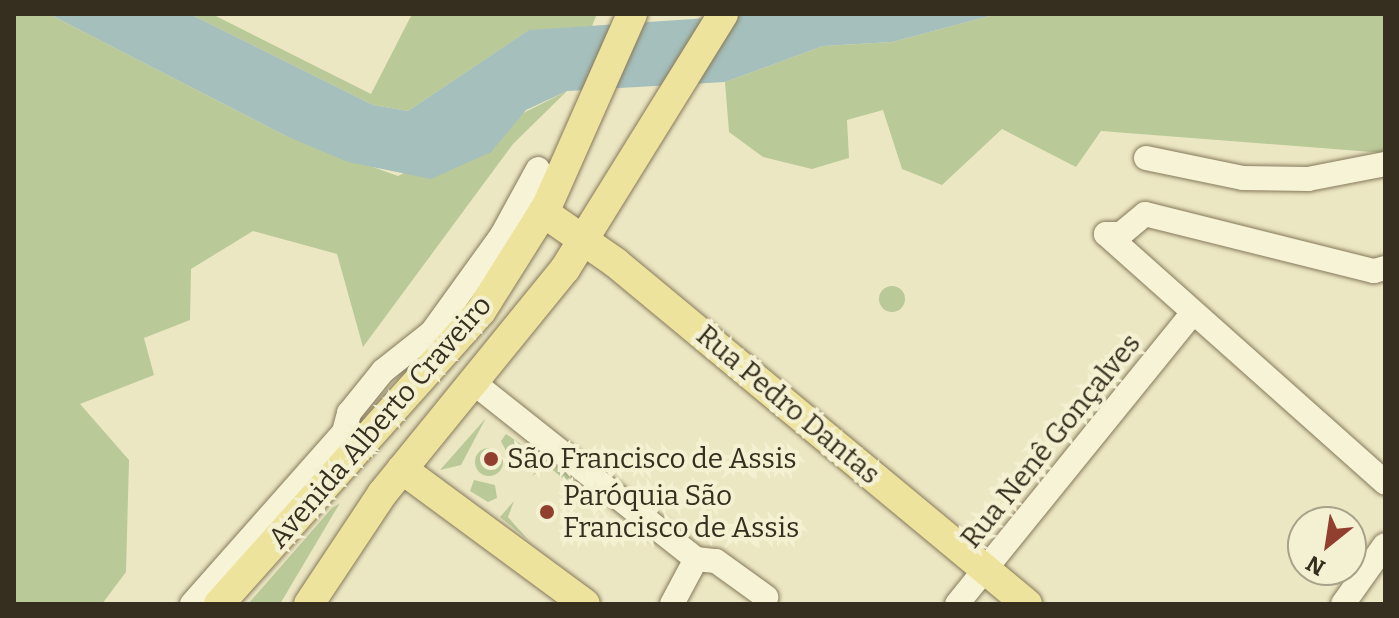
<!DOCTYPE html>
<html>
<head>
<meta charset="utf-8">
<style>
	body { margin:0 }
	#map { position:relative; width:1399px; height:618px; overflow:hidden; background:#ece7c3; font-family:Bitter,serif }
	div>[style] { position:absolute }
	.green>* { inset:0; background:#bac998 }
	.round { border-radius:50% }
	.water>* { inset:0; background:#a5bfbc }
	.roads { filter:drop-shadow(0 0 2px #85795b) drop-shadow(0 0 2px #85795b) }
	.minor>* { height:24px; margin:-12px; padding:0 12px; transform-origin:12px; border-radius:12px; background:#f7f3d6 }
	.major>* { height:30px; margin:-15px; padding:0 15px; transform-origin:15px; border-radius:15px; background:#eee39c }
	.dots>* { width:22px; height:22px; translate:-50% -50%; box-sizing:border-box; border:4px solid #f4f0d2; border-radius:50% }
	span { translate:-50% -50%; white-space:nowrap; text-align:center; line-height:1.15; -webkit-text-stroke:8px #f4f0d2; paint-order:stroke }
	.street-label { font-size:28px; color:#362e1e }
	.poi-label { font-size:28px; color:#362e1e }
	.left { translate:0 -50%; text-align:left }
	.frame { position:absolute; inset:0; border:16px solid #362e1e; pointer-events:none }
	.north { position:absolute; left:1287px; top:506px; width:80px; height:80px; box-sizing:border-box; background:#f4f0d2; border:2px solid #a8a28a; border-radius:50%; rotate:210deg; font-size:22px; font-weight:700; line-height:32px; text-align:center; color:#362e1e }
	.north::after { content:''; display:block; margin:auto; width:28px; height:36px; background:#913f2e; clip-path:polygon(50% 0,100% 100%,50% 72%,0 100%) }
</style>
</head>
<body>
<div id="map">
	<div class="green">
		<i style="clip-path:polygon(14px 14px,49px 14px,286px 136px,398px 176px,567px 91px,513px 144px,363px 347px,337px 254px,253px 231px,191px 269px,190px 320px,144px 338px,154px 375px,80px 404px,129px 460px,126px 572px,102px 604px,14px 604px)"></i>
		<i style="clip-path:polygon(190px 14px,212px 14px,371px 94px,412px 14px,597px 14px,592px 26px,528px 31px,408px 111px,373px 105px)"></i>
		<i style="clip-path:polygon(997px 14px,1385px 14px,1385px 153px,1101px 131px,1076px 167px,1002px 129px,942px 185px,902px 169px,883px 110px,847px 120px,849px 158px,812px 169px,763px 157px,729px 132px,725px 82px,823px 46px,892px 42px)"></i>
		<i class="round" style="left:879px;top:286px;width:26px;height:26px"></i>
		<i style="clip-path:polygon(486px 418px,461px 465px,440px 470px)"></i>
		<i style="clip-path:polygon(506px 434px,525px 447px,522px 461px,509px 457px,501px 441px)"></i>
		<i class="round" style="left:475px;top:448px;width:28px;height:28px"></i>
		<i style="clip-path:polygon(547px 459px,570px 477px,566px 481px,548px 466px,532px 476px)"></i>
		<i style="clip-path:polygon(474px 480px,495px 485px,497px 498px,488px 502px,470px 491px)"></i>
		<i style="clip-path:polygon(514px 501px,508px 517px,529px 541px,500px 517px)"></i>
		<i style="clip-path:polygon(340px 503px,280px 604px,248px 604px,332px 508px)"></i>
	</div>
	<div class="water">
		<i style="clip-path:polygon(49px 14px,190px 14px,373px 105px,408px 111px,529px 30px,768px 14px,997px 14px,892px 42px,823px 46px,725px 82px,567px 91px,526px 110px,491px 152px,431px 179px,348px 162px,286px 136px)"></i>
	</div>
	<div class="roads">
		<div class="minor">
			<i style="left:1146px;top:158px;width:99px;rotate:11.7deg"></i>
			<i style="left:1243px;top:178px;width:65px;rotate:0.9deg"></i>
			<i style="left:1308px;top:179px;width:78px;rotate:-11deg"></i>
			<i style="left:1106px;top:234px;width:374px;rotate:41.7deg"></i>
			<i style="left:1106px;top:234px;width:15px"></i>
			<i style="left:1121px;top:234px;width:31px;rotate:-40deg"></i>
			<i style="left:1145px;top:214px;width:236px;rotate:14deg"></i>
			<i style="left:1374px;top:271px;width:11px;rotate:-15deg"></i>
			<i style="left:474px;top:383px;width:283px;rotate:38.4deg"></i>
			<i style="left:696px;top:559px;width:20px;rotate:6deg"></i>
			<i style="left:716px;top:561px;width:62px;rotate:35.8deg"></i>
			<i style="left:192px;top:604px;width:230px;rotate:-48.5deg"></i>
			<i style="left:344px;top:432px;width:20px;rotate:-75deg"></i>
			<i style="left:349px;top:413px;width:54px;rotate:-51deg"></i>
			<i style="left:383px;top:371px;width:63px;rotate:-38.5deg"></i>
			<i style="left:432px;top:332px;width:120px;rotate:-54.2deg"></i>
			<i style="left:502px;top:235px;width:75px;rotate:-61.4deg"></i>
			<i style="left:672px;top:604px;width:51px;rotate:-61.9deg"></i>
			<i style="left:957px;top:604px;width:370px;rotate:-51deg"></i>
			<i style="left:1343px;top:604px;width:72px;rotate:-54.6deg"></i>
		</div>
		<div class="major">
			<i style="left:543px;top:212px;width:89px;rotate:34.9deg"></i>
			<i style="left:616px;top:263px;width:534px;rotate:39.68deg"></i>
			<i style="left:402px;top:469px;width:227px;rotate:36.4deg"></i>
			<i style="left:219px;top:604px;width:393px;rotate:-48.2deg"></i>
			<i style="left:481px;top:311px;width:124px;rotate:-57.8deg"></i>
			<i style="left:547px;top:206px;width:210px;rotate:-66.1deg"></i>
			<i style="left:309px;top:604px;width:132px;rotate:-56.4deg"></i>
			<i style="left:382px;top:494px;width:290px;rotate:-50.9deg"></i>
			<i style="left:565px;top:269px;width:300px;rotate:-58.2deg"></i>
		</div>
	</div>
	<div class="dots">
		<i style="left:491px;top:459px;background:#913f2e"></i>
		<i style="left:547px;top:512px;background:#913f2e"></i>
	</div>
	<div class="street-label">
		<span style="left:788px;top:405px;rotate:40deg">Rua Pedro Dantas</span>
		<span style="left:380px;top:422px;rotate:-49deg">Avenida Alberto Craveiro</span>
		<span style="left:1051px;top:441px;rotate:-51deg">Rua Nenê Gonçalves</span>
	</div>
	<div class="poi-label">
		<span class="left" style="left:507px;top:459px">São Francisco de Assis</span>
		<span class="left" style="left:563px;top:512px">Paróquia São<br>Francisco de Assis</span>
	</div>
	<div class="frame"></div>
	<div class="north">N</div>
</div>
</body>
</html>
